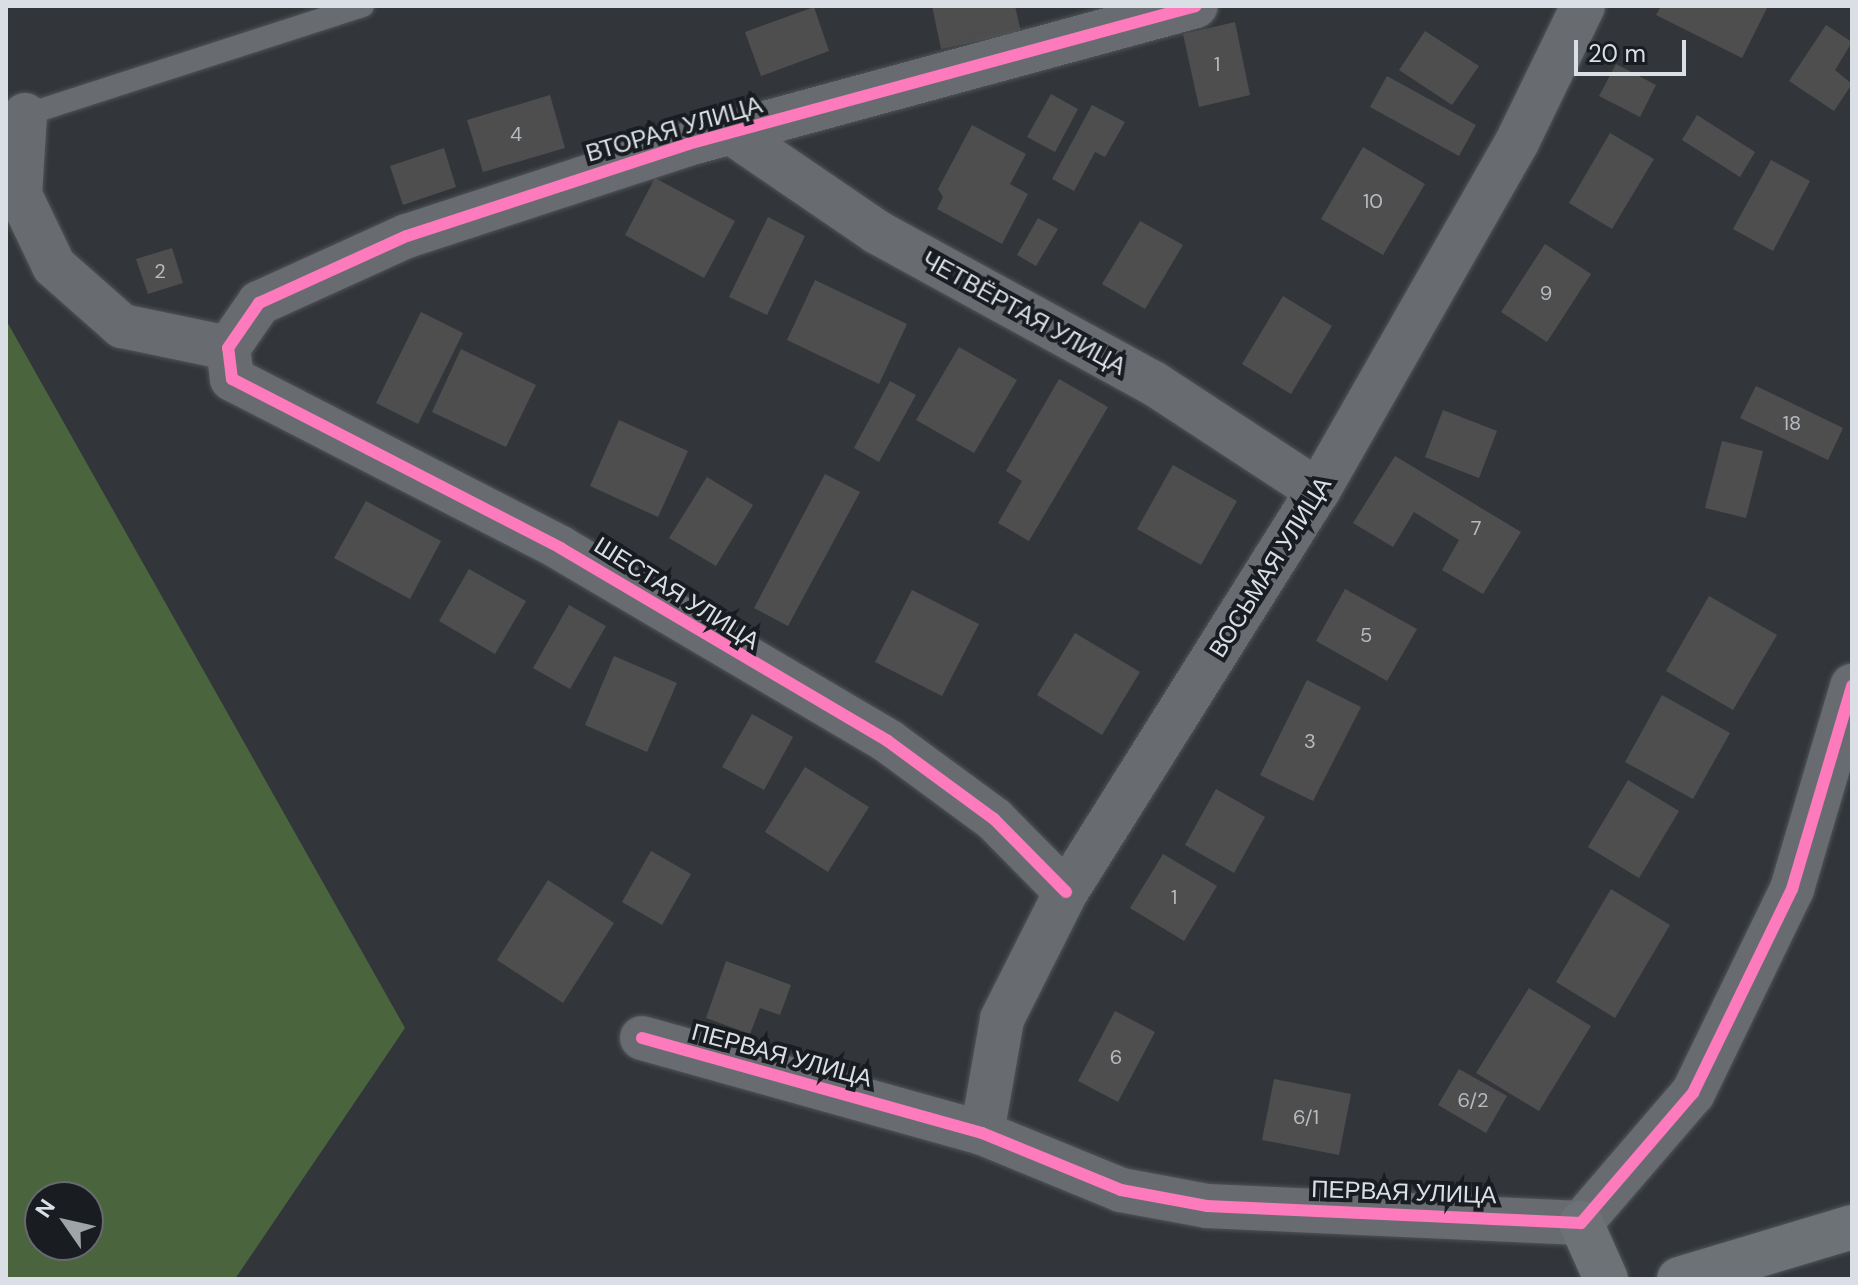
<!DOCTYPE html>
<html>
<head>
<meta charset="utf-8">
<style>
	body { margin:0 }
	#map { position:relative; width:1858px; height:1285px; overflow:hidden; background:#32363a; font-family:"DM Sans",sans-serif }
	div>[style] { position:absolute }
	.forest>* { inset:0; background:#4a653d }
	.building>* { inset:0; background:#4e4e4f }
	.roads { filter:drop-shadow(0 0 2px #505458) drop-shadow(0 0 2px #505458) }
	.lane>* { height:22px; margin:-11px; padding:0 11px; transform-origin:11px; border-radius:11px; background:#686c70 }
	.street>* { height:44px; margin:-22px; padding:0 22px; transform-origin:22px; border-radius:22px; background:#686c70 }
	.secondary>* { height:44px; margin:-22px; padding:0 22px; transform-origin:22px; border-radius:22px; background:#6d7276 }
	.cycleway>* { height:12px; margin:-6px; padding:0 6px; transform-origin:6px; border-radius:6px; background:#fd7abc }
	span { translate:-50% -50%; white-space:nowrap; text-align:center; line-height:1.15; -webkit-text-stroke:8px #191c21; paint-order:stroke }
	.number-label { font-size:20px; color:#b7bbc0 }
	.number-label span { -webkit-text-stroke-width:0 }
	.street-label { font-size:24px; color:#dadfe5 }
	.frame { position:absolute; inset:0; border:8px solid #dadfe5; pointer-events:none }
	.north { position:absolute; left:24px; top:1181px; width:80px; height:80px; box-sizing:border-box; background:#191c21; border:2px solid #666a6f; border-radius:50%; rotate:304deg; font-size:22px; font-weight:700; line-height:32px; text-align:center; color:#dadfe5 }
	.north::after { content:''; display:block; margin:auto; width:28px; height:36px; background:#9fa4a9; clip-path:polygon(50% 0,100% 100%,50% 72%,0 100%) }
	.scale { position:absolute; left:1574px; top:40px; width:112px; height:36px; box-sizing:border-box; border:4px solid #dadfe5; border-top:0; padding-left:10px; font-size:24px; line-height:28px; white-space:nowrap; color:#dadfe5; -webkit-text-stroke:6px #191c21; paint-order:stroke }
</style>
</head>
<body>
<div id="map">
	<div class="forest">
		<i style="clip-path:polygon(evenodd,6px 320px,405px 1028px,235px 1279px,6px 1279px,6px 320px,40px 1197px,88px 1197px,88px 1245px,40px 1245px,40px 1197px)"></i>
	</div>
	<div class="building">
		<i style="clip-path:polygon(932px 6px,1015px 6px,1021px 32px,941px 49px)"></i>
		<i style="clip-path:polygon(1661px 6px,1768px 6px,1742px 58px,1656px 15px)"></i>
		<i style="clip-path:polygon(814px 7px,829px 51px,761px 76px,745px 32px)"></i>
		<i style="clip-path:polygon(1235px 22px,1250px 95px,1199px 107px,1183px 34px)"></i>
		<i style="clip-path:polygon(1826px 25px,1852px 42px,1835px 70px,1852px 84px,1834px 111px,1789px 81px)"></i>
		<i style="clip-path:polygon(1425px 31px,1479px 66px,1452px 105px,1399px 70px)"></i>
		<i style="clip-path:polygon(1616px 64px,1656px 85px,1640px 117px,1599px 96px)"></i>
		<i style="clip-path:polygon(1387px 76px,1476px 125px,1459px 156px,1370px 107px)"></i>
		<i style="clip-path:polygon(1051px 94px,1078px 109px,1055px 152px,1027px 137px)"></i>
		<i style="clip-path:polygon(550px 95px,565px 148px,483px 172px,467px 120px)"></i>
		<i style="clip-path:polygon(1092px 105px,1125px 122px,1105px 157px,1095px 152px,1074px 191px,1052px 179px)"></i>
		<i style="clip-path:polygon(1697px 115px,1755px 152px,1740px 177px,1682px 140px)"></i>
		<i style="clip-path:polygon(972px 125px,1026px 154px,1010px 184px,1028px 194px,1002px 244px,937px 209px,943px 197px,938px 189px)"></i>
		<i style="clip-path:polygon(1610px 133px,1654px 159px,1612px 229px,1569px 203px)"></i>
		<i style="clip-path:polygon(1363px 147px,1425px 184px,1383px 255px,1321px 219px)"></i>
		<i style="clip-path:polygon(444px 148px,456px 187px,403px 205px,390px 166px)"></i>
		<i style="clip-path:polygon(1771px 160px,1810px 181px,1773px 251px,1733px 229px)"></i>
		<i style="clip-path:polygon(655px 178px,735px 221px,704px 278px,625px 235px)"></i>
		<i style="clip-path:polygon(768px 217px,805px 236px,767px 315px,729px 297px)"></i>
		<i style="clip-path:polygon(1038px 218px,1058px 229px,1036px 266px,1017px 255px)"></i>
		<i style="clip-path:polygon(1140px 221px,1183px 245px,1145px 309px,1102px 284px)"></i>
		<i style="clip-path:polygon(1545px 244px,1591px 274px,1547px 342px,1501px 312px)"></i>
		<i style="clip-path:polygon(172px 248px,183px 283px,148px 294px,136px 259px)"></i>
		<i style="clip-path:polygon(815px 280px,907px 324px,879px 384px,787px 340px)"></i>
		<i style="clip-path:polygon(1283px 296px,1332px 326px,1291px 394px,1242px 364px)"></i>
		<i style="clip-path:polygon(421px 312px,463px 333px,418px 424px,376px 403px)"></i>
		<i style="clip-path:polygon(959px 347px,1017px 380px,974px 453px,916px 420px)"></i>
		<i style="clip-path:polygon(461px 349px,536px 385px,506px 447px,432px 412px)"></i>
		<i style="clip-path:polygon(1059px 379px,1108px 407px,1029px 541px,998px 523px,1022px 481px,1006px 471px)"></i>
		<i style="clip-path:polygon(890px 381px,916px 395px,879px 462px,854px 448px)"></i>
		<i style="clip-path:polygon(1756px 386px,1843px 428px,1828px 460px,1740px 418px)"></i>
		<i style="clip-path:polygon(1443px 410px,1497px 431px,1479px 478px,1425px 457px)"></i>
		<i style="clip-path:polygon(619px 420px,688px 451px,658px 517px,590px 486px)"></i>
		<i style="clip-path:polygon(1722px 441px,1763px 451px,1746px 518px,1705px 508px)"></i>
		<i style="clip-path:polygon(1395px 456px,1521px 532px,1483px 594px,1442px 570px,1459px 540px,1414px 512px,1393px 547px,1353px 523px)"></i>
		<i style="clip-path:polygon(1173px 465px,1237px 501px,1201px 565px,1137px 529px)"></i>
		<i style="clip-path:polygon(825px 474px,860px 492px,788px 626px,754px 608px)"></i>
		<i style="clip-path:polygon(707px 477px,753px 505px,716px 566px,669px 538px)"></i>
		<i style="clip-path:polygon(366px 501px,441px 541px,410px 599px,334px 558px)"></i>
		<i style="clip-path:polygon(469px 569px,526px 601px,495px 654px,439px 621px)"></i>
		<i style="clip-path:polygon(1345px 589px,1417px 629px,1387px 681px,1316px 641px)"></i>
		<i style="clip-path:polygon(912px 590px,979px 624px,942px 696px,875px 662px)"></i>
		<i style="clip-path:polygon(1709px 596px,1777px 635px,1733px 710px,1666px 671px)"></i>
		<i style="clip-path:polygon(569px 605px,606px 626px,570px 689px,533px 668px)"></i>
		<i style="clip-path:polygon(1075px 633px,1140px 672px,1102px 735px,1037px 695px)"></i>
		<i style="clip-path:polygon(614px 656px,677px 683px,647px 752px,585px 725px)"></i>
		<i style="clip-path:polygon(1307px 680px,1361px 707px,1313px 801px,1260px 775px)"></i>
		<i style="clip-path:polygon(1662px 695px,1730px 733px,1693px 799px,1625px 762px)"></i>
		<i style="clip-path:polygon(752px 714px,793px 737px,764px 790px,722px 767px)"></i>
		<i style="clip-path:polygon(805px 767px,869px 807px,828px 872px,765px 832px)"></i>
		<i style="clip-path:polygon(1628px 780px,1679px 811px,1639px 878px,1588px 847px)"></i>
		<i style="clip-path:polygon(1216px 789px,1265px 817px,1234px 873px,1185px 845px)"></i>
		<i style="clip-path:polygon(651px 851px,691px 874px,662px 925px,622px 902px)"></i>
		<i style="clip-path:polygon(1163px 854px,1217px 886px,1184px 941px,1130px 908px)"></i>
		<i style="clip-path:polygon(548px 880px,614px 923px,563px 1003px,497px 960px)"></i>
		<i style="clip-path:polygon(1611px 889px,1670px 925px,1615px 1018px,1556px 982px)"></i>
		<i style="clip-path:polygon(726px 961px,791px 985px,780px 1015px,760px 1008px,750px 1034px,706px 1018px)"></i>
		<i style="clip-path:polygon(1529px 988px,1591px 1026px,1539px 1111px,1476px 1073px)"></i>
		<i style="clip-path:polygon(1115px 1011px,1155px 1032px,1118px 1102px,1078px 1081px)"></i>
		<i style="clip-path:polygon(1459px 1069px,1507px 1096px,1486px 1133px,1438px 1105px)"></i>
		<i style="clip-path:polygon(1274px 1079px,1351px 1094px,1339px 1155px,1262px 1140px)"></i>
	</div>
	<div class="roads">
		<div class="lane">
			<i style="left:25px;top:115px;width:355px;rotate:-17.9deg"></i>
		</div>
		<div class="street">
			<i style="left:25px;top:115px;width:80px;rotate:93.6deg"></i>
			<i style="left:20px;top:195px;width:79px;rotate:64.4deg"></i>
			<i style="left:54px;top:266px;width:91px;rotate:41.4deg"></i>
			<i style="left:122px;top:326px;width:108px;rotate:11.7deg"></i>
			<i style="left:732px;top:133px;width:176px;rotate:34.3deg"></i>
			<i style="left:877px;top:232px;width:315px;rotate:28.7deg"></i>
			<i style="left:1153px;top:383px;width:197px;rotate:33.2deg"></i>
			<i style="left:1066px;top:892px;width:103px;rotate:-134.6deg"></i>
			<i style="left:994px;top:819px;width:132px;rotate:-143.7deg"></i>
			<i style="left:888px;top:741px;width:380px;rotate:-149.5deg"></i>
			<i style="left:561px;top:548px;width:370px;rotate:-152.8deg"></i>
			<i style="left:232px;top:379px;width:31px;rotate:-97deg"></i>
			<i style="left:228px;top:348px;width:55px;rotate:-55.4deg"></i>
			<i style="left:259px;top:303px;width:162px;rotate:-24.4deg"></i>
			<i style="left:407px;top:236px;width:296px;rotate:-18.1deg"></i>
			<i style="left:688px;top:144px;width:526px;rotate:-15.2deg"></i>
			<i style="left:642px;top:1038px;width:353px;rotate:15.6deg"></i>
			<i style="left:982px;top:1133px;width:150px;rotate:22.3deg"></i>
			<i style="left:1121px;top:1190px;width:87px;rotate:10.5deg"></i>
			<i style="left:1207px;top:1206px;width:374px;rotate:2.6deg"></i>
			<i style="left:1581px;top:1223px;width:172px;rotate:-49.3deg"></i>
			<i style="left:1693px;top:1093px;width:227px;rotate:-64.1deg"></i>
			<i style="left:1792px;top:889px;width:212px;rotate:-73.5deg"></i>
			<i style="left:982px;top:1133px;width:116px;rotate:-80deg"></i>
			<i style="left:1002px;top:1019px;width:142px;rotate:-63.3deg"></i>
			<i style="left:1066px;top:892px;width:474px;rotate:-57.9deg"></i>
			<i style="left:1318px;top:491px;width:402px;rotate:-60.3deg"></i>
			<i style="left:1517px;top:142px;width:151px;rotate:-64.1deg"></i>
		</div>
		<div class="secondary">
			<i style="left:1581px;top:1223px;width:61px;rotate:65.9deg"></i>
			<i style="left:1679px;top:1279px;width:181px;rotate:-16.7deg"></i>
		</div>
	</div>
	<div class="cycleway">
		<i style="left:1066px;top:892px;width:103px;rotate:-134.6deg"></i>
		<i style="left:994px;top:819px;width:132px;rotate:-143.7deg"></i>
		<i style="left:888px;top:741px;width:380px;rotate:-149.5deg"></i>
		<i style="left:561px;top:548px;width:370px;rotate:-152.8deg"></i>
		<i style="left:232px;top:379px;width:31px;rotate:-97deg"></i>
		<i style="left:228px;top:348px;width:55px;rotate:-55.4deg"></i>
		<i style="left:259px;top:303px;width:162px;rotate:-24.4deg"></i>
		<i style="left:407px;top:236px;width:296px;rotate:-18.1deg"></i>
		<i style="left:688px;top:144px;width:526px;rotate:-15.2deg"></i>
		<i style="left:642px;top:1038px;width:353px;rotate:15.6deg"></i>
		<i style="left:982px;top:1133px;width:150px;rotate:22.3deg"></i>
		<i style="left:1121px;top:1190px;width:87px;rotate:10.5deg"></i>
		<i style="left:1207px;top:1206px;width:374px;rotate:2.6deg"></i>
		<i style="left:1581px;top:1223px;width:172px;rotate:-49.3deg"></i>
		<i style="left:1693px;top:1093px;width:227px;rotate:-64.1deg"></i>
		<i style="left:1792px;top:889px;width:212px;rotate:-73.5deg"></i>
	</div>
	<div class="number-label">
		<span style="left:1217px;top:64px">1</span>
		<span style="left:516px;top:134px">4</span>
		<span style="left:1373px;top:201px">10</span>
		<span style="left:160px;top:271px">2</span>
		<span style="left:1546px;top:293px">9</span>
		<span style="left:1792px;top:423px">18</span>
		<span style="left:1476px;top:528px">7</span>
		<span style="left:1366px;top:635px">5</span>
		<span style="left:1310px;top:741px">3</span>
		<span style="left:1174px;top:897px">1</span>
		<span style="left:1116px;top:1057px">6</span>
		<span style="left:1473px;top:1100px">6/2</span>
		<span style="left:1306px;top:1117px">6/1</span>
	</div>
	<div class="street-label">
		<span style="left:674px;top:129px;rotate:-16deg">ВТОРАЯ УЛИЦА</span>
		<span style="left:1024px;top:313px;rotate:29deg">ЧЕТВЁРТАЯ УЛИЦА</span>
		<span style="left:1270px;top:567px;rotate:-58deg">ВОСЬМАЯ УЛИЦА</span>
		<span style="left:677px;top:593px;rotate:32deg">ШЕСТАЯ УЛИЦА</span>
		<span style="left:782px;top:1055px;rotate:15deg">ПЕРВАЯ УЛИЦА</span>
		<span style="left:1404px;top:1192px;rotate:2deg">ПЕРВАЯ УЛИЦА</span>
	</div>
	<div class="frame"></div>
	<div class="north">N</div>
	<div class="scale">20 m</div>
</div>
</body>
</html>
